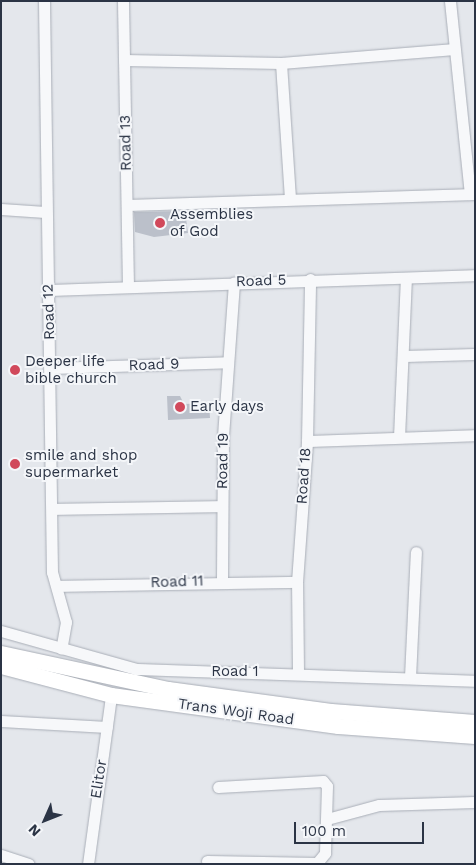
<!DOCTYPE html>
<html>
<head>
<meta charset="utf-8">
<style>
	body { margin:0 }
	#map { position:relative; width:476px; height:865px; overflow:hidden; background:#e4e7ec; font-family:"Work Sans",sans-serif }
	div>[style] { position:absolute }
	.building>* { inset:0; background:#bbc0ca }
	.roads { filter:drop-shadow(0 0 1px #a9aeb7) drop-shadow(0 0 1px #a9aeb7) }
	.minor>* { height:11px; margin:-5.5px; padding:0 5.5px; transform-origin:5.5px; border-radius:5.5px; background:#f7f8fa }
	.major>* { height:15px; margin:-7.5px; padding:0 7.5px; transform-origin:7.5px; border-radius:7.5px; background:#fff }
	.dots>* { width:14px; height:14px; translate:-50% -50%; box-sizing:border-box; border:2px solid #f4f6f9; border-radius:50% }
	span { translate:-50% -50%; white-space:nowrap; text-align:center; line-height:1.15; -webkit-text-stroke:4px #f4f6f9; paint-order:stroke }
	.street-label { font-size:15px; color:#2b3445 }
	.poi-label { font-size:15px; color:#2b3445 }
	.left { translate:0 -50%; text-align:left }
	.frame { position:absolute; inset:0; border:2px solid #2b3445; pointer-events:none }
	.north { position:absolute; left:20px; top:795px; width:50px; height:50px; -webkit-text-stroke:4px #f4f6f9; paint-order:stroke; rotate:226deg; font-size:14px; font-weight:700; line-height:20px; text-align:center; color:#2b3445 }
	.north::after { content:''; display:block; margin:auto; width:18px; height:22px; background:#2b3445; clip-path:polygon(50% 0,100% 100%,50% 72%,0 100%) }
	.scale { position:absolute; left:294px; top:822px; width:130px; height:22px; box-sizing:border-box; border:2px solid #2b3445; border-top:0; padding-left:6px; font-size:15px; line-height:18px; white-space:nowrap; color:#2b3445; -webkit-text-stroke:4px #f4f6f9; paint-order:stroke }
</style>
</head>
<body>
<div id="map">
	<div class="building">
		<i style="clip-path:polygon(185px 211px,188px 233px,154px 237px,135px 232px,134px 212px)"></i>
		<i style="clip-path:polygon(167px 396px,180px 396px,184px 404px,209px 403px,210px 418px,168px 420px)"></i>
	</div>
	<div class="roads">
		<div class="minor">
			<i style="left:44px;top:1px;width:571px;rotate:89.2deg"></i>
			<i style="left:52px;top:572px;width:52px;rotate:74.4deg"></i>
			<i style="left:66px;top:622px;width:27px;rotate:100deg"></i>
			<i style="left:123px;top:1px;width:284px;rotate:89deg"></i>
			<i style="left:450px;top:1px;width:194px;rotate:84.1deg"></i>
			<i style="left:124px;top:60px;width:157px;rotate:1.1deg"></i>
			<i style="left:281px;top:63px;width:174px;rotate:-4.6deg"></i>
			<i style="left:281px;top:63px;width:136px;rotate:86.2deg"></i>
			<i style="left:127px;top:205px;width:348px;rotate:-1.8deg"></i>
			<i style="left:1px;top:209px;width:44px;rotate:3.9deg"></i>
			<i style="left:48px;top:290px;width:427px;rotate:-2deg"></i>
			<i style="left:405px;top:356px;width:70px;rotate:-1.6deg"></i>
			<i style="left:51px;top:368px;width:177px;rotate:-1.9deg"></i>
			<i style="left:399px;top:437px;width:158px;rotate:-87.5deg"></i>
			<i style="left:307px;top:441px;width:168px;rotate:-2deg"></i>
			<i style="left:53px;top:509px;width:169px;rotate:-1deg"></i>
			<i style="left:222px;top:580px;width:144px;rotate:-89.6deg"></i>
			<i style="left:223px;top:436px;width:154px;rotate:-85.9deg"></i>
			<i style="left:57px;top:586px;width:240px;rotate:-1deg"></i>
			<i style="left:1px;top:631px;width:140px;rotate:15.7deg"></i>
			<i style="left:136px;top:669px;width:339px;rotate:2deg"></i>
			<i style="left:298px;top:672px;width:90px;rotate:-90.6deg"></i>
			<i style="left:297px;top:582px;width:141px;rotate:-85.9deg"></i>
			<i style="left:307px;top:441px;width:162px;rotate:-88.9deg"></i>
			<i style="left:410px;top:677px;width:125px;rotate:-87.3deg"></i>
			<i style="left:1px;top:721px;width:106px;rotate:3.2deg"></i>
			<i style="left:327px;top:819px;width:54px;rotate:-15.1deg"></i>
			<i style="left:379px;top:805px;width:96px;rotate:-1.8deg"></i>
			<i style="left:1px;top:855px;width:29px;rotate:18deg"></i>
			<i style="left:207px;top:861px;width:110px;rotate:1deg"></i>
			<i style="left:317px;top:863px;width:13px;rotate:-51deg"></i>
			<i style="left:325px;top:853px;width:67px;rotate:-88.3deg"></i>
			<i style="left:327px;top:786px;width:6px;rotate:-129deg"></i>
			<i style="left:323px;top:781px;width:105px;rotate:176.7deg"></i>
			<i style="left:88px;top:864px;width:171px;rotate:-82.2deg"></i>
		</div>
		<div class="major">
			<i style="left:1px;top:653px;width:171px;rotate:12.2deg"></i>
			<i style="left:168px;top:689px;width:164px;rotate:7.7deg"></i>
			<i style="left:331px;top:711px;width:144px;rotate:4.4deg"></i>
			<i style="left:1px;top:666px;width:114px;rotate:14.8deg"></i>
			<i style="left:111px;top:695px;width:229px;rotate:7.8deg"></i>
			<i style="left:338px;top:726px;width:137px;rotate:4.2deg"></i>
		</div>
	</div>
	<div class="dots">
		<i style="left:160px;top:223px;background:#d1495b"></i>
		<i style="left:15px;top:370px;background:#d1495b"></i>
		<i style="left:180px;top:407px;background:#d1495b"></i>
		<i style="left:15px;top:464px;background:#d1495b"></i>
	</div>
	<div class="street-label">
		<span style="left:126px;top:143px;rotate:-91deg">Road 13</span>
		<span style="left:261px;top:281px;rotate:-2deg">Road 5</span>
		<span style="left:49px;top:312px;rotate:-92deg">Road 12</span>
		<span style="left:154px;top:365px;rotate:-2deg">Road 9</span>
		<span style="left:223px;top:461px;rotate:-89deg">Road 19</span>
		<span style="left:304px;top:476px;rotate:-86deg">Road 18</span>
		<span style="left:177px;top:582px;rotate:-2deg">Road 11</span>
		<span style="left:235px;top:672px">Road 1</span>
		<span style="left:236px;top:712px;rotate:8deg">Trans Woji Road</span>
		<span style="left:99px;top:779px;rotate:-81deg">Elitor</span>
	</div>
	<div class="poi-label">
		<span class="left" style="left:170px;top:223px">Assemblies<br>of God</span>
		<span class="left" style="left:25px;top:370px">Deeper life<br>bible church</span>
		<span class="left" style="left:190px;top:407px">Early days</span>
		<span class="left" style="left:25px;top:464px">smile and shop<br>supermarket</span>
	</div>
	<div class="frame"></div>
	<div class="north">N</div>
	<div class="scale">100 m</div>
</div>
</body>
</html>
